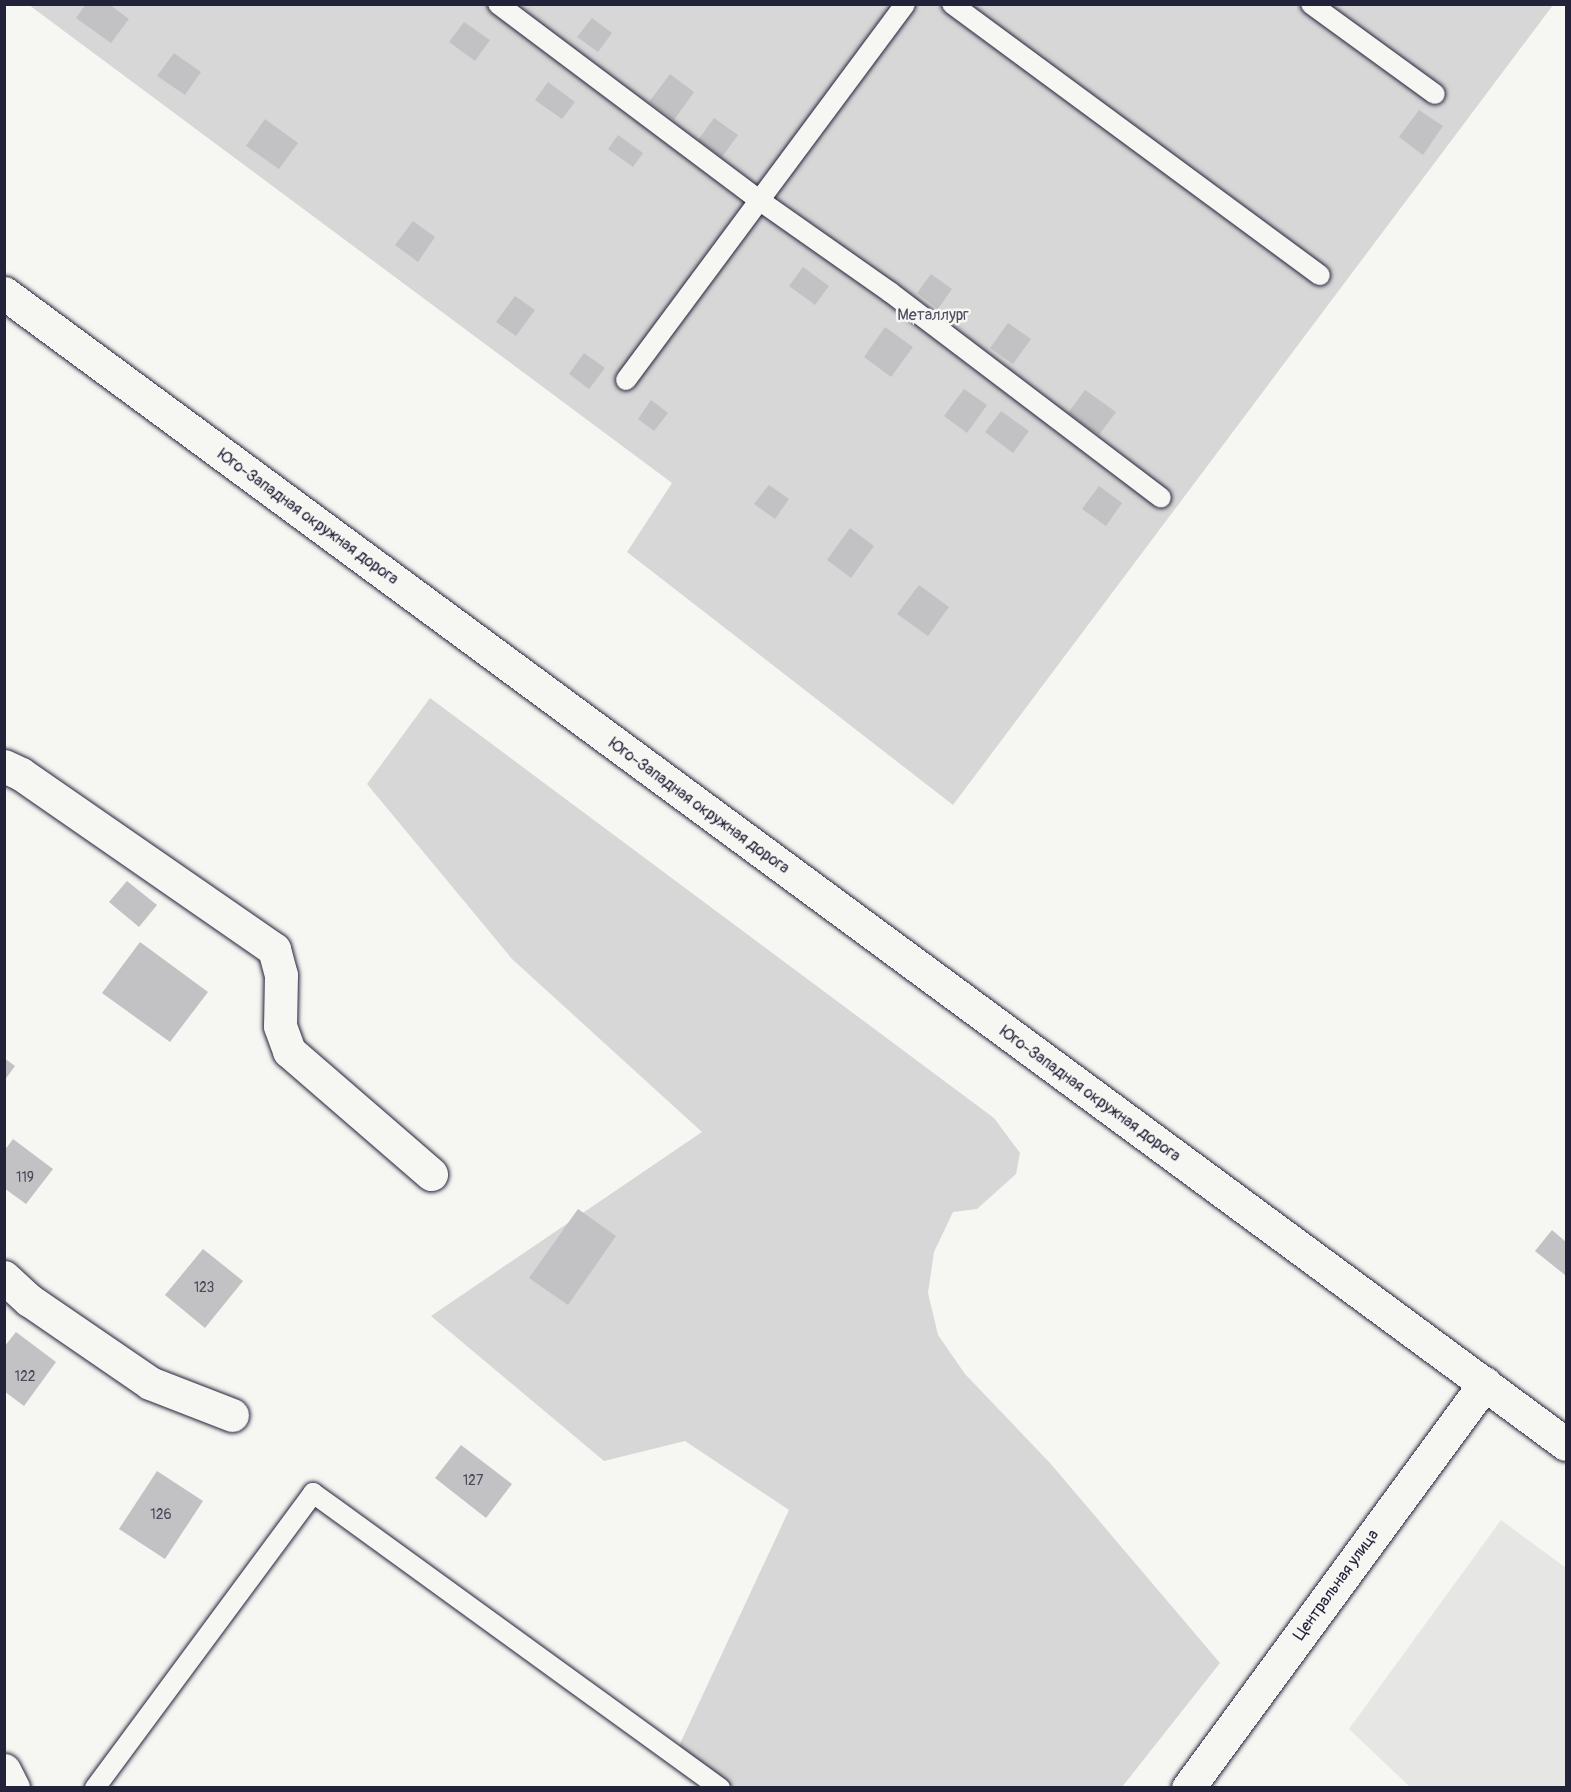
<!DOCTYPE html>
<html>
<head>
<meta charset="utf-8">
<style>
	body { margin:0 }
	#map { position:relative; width:1571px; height:1792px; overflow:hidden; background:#f6f6f2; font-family:Pangolin,sans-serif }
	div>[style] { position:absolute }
	.built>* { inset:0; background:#e6e6e4 }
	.green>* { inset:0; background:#d7d7d7 }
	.building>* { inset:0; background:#c2c2c4 }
	.roads { filter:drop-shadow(0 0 2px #22223b) drop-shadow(0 0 2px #22223b) }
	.service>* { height:20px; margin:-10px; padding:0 10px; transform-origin:10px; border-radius:10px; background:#f6f6f2 }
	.minor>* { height:33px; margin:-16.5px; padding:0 16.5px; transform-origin:16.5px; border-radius:16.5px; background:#f6f6f2 }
	.tertiary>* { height:33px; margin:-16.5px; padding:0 16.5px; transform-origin:16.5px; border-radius:16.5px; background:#f6f6f2 }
	.trunk>* { height:33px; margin:-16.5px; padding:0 16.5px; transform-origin:16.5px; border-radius:16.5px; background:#f6f6f2 }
	span { translate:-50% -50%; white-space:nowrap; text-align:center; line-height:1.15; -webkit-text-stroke:5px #f6f6f2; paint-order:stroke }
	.number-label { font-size:14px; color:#4a4a5d }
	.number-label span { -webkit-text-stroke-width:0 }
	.park-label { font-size:16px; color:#4f4f62 }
	.street-label { font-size:16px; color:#22223b }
	.frame { position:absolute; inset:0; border:6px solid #22223b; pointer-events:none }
</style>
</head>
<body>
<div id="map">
	<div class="built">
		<i style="clip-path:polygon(1501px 1520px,1566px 1568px,1566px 1787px,1410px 1787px,1349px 1729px)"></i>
	</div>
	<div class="green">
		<i style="clip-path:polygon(29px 5px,1553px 5px,953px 805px,627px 552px,672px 483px)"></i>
		<i style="clip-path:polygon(430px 698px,994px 1118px,1020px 1153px,1016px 1174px,977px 1209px,953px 1212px,934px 1252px,928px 1293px,938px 1335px,965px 1374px,1050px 1463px,1220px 1663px,1122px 1787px,734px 1787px,678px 1748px,789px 1510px,685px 1441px,604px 1461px,431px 1316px,702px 1132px,512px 959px,367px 784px)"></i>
	</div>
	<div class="building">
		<i style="clip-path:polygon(86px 4px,109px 4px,129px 19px,111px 43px,76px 18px)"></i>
		<i style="clip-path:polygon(592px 18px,612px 33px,598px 52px,577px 37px)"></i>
		<i style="clip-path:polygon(464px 22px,490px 40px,475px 61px,449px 42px)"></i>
		<i style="clip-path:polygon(174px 53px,201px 72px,185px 95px,157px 76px)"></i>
		<i style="clip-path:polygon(670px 74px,694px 92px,674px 120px,649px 102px)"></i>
		<i style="clip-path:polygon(548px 82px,575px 102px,562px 119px,535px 100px)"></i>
		<i style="clip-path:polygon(1419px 110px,1443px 126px,1423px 155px,1399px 137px)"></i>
		<i style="clip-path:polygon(714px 118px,738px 135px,722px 157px,698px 140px)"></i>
		<i style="clip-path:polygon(265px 119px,298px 143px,279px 169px,246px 146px)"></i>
		<i style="clip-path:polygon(618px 135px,643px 153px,633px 167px,608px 149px)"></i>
		<i style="clip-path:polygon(413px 221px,435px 237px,418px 262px,395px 245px)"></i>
		<i style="clip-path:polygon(803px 267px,829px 286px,815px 305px,789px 286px)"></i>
		<i style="clip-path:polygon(931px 274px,952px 289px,938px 309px,917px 293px)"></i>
		<i style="clip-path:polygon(515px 296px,535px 310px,516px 336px,496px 322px)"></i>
		<i style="clip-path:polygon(1008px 323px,1031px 339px,1013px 364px,990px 348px)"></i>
		<i style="clip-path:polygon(885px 327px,913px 347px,891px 377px,864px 357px)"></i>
		<i style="clip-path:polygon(584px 353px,605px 368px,589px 389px,569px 374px)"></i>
		<i style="clip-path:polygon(964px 389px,987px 405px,967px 433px,944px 416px)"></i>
		<i style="clip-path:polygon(1085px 390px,1116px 412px,1099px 435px,1068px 413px)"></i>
		<i style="clip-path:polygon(651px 400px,668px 413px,654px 431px,638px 419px)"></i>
		<i style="clip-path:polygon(1001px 411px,1029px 431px,1013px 453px,985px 432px)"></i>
		<i style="clip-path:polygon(769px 485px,789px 499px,775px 519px,754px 504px)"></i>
		<i style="clip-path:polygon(1099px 486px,1122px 503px,1106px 526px,1082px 509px)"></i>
		<i style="clip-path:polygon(850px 528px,874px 546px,851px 578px,827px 560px)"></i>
		<i style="clip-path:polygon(919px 585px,949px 607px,928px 636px,897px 614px)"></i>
		<i style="clip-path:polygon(127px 881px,157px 905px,139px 927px,109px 902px)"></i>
		<i style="clip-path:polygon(140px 942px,208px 992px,170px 1042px,102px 993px)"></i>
		<i style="clip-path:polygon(4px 1058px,15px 1066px,4px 1081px)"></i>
		<i style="clip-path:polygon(13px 1139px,53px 1169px,26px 1204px,4px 1188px,4px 1151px)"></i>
		<i style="clip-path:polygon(578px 1209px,616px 1236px,568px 1305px,529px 1278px)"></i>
		<i style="clip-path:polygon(1552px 1230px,1566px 1242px,1565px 1275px,1535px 1251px)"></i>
		<i style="clip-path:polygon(203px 1249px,243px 1281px,205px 1328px,165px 1295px)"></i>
		<i style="clip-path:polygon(16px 1332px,56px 1362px,24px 1406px,4px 1391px,4px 1347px)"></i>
		<i style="clip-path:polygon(461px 1445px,512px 1484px,486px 1518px,435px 1478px)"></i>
		<i style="clip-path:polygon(157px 1471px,203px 1501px,165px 1559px,119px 1529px)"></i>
	</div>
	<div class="roads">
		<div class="service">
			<i style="left:498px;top:4px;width:326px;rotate:36.9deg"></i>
			<i style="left:759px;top:200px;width:160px;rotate:35.1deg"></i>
			<i style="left:890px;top:292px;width:340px;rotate:37.2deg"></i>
			<i style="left:952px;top:4px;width:457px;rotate:36.4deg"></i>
			<i style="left:1311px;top:4px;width:153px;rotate:36deg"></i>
			<i style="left:626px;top:380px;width:468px;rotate:-53.4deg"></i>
			<i style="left:95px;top:1788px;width:367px;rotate:-53.5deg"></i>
			<i style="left:313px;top:1493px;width:503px;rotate:35.94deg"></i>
		</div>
		<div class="minor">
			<i style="left:4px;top:766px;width:19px;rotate:25deg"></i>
			<i style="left:21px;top:774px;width:308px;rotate:34.7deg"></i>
			<i style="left:274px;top:949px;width:27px;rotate:75deg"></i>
			<i style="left:281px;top:975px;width:51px;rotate:91.1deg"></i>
			<i style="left:280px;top:1026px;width:27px;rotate:70deg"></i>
			<i style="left:289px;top:1051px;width:188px;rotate:40.9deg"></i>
			<i style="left:4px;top:1277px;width:34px;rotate:43deg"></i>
			<i style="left:29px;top:1300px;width:147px;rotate:34.4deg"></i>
			<i style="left:150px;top:1383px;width:88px;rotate:21.3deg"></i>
			<i style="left:4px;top:1770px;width:20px;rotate:63deg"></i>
		</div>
		<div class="tertiary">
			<i style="left:1188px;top:1788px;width:502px;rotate:-53.75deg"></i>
		</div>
		<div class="trunk">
			<i style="left:4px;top:293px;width:1940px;rotate:36.39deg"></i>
		</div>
	</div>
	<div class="number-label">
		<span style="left:25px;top:1178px">119</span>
		<span style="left:204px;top:1288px">123</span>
		<span style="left:25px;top:1377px">122</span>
		<span style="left:473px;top:1481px">127</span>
		<span style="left:161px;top:1515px">126</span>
	</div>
	<div class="park-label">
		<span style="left:933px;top:315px">Металлург</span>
	</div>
	<div class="street-label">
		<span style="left:308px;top:517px;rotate:36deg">Юго-Западная окружная дорога</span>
		<span style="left:699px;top:806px;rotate:36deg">Юго-Западная окружная дорога</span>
		<span style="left:1090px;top:1094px;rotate:36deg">Юго-Западная окружная дорога</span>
		<span style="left:1336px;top:1585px;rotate:-54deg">Центральная улица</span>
	</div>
	<div class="frame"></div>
</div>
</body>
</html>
